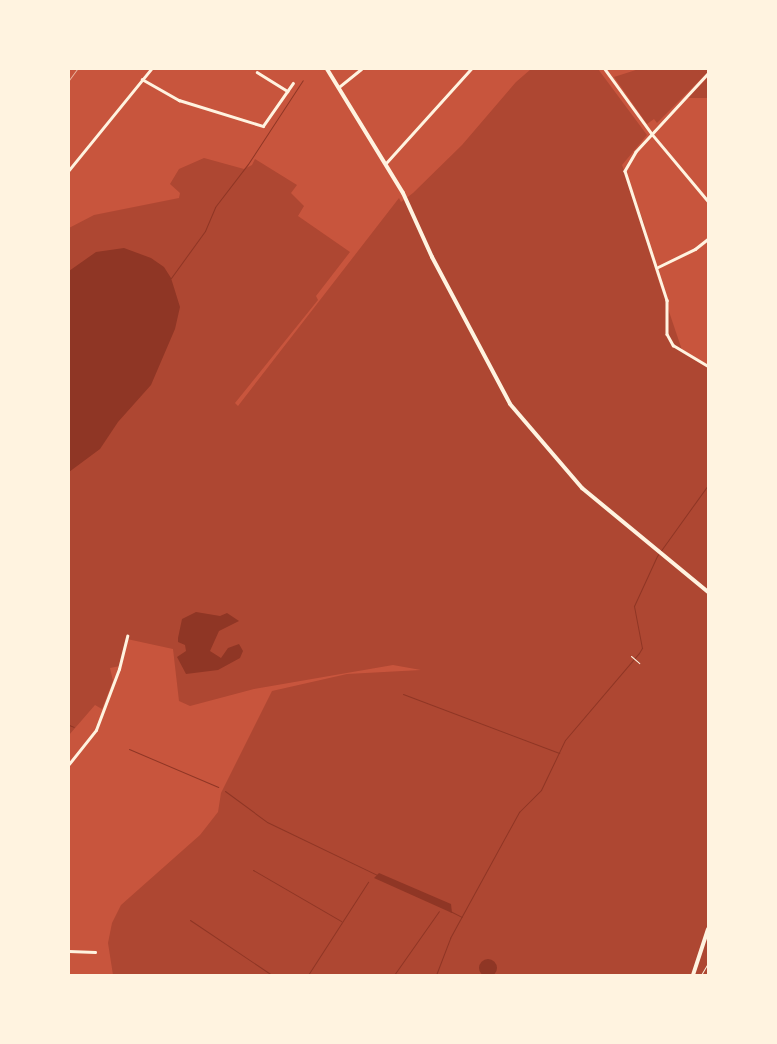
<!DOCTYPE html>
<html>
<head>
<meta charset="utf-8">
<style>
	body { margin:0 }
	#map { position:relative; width:777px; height:1044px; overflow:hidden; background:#c8553d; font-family:Mulish,sans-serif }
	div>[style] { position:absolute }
	.green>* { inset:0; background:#ae4732 }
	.water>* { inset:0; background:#8f3625 }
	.round { border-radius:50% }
	.stream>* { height:1px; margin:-0.5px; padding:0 0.5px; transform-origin:0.5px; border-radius:0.5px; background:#8f3625 }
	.path>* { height:1px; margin:-0.5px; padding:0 0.5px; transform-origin:0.5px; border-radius:0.5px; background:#fff3e0 }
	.minor>* { height:2.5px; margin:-1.25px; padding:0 1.25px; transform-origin:1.25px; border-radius:1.25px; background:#fff3e0 }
	.secondary>* { height:4px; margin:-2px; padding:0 2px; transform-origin:2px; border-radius:2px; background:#fff3e0 }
	.rail>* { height:1px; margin:-0.5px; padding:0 0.5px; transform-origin:0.5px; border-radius:0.5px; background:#e9b49f }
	span { translate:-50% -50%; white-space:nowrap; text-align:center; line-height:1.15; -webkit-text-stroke:4px #fff3e0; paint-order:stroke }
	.frame { position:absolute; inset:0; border:70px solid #fff3e0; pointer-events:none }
</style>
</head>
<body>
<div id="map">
	<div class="green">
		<i style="clip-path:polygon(531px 69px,598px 69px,647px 135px,622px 165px,644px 223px,656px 273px,683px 353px,708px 368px,708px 975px,113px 975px,108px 943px,112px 923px,121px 905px,200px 835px,218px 812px,221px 793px,272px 691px,347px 674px,421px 670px,393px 665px,254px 689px,190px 706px,179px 701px,173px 649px,127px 639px,120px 666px,110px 668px,113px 681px,102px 709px,95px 705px,69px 735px,69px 228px,94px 215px,179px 198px,180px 193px,170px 184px,179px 169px,204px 158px,244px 169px,252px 165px,255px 159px,297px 185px,291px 193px,304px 206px,298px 216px,350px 252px,316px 296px,318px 300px,235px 403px,238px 406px,399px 198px,401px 202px,413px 193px,462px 145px,516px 82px)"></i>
		<i style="clip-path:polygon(639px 69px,708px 69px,708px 72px,657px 123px,654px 119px,647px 124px,614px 77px)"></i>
		<i style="clip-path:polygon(708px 77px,708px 98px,688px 98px)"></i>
	</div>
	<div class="water">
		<i style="clip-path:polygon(124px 248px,151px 258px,164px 267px,171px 278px,180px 307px,175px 329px,151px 385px,118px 422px,100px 449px,69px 472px,69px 271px,96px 252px)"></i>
		<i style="clip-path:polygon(196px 612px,220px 616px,227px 613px,239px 621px,219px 631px,210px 651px,221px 658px,228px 648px,239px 644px,243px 651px,240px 658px,218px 670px,186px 674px,177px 657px,186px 651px,185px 645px,178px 642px,178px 638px,182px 619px)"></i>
		<i style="clip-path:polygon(379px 873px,451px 904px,452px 913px,374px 878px)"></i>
		<i class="round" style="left:479px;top:959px;width:18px;height:18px"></i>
	</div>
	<div class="stream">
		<i style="left:171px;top:278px;width:58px;rotate:-54.1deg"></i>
		<i style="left:205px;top:231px;width:26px;rotate:-67deg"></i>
		<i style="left:215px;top:207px;width:54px;rotate:-52.5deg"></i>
		<i style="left:248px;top:164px;width:100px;rotate:-56.8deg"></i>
		<i style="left:403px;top:694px;width:167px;rotate:20.7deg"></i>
		<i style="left:69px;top:725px;width:5px;rotate:22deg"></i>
		<i style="left:129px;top:749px;width:97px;rotate:23.1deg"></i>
		<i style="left:225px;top:791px;width:52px;rotate:36.4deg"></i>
		<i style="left:267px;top:822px;width:122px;rotate:25.7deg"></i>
		<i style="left:253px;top:870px;width:102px;rotate:30.1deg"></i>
		<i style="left:450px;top:911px;width:13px;rotate:27deg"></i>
		<i style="left:190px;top:920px;width:99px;rotate:33.9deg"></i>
		<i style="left:308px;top:975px;width:111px;rotate:-57.2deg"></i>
		<i style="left:394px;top:975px;width:78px;rotate:-54.9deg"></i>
		<i style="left:436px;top:975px;width:40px;rotate:-69deg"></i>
		<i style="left:450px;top:938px;width:144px;rotate:-61.3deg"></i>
		<i style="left:519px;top:812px;width:31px;rotate:-45deg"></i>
		<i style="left:541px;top:790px;width:55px;rotate:-64.4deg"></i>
		<i style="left:565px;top:740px;width:114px;rotate:-49.6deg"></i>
		<i style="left:639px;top:653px;width:6px;rotate:-59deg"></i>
		<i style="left:642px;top:648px;width:43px;rotate:-100.8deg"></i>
		<i style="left:634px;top:606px;width:55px;rotate:-65.3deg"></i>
		<i style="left:657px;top:556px;width:87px;rotate:-54.3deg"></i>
	</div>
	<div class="path">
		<i style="left:631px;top:656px;width:11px;rotate:41deg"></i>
		<i style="left:701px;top:975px;width:14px;rotate:-60deg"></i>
	</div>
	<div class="minor">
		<i style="left:605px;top:69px;width:80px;rotate:54.1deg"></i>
		<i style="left:652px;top:134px;width:87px;rotate:50.1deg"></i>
		<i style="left:257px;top:72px;width:36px;rotate:32deg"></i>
		<i style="left:708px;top:74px;width:106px;rotate:132.7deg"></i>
		<i style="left:636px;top:152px;width:22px;rotate:120deg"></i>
		<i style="left:625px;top:171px;width:136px;rotate:72deg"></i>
		<i style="left:667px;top:300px;width:34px;rotate:90deg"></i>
		<i style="left:667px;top:334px;width:13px;rotate:61deg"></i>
		<i style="left:673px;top:345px;width:41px;rotate:31deg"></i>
		<i style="left:142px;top:79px;width:43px;rotate:29.6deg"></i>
		<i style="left:179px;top:100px;width:88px;rotate:17.2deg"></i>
		<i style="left:263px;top:126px;width:52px;rotate:-55.1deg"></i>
		<i style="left:339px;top:87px;width:28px;rotate:-39deg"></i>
		<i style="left:386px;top:163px;width:127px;rotate:-47.9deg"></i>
		<i style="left:69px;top:170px;width:130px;rotate:-50.9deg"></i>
		<i style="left:658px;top:267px;width:41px;rotate:-25.9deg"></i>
		<i style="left:695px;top:249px;width:16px;rotate:-38deg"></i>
		<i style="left:69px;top:764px;width:43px;rotate:-51.5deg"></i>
		<i style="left:96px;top:730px;width:65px;rotate:-69.3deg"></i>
		<i style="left:119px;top:669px;width:34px;rotate:-76deg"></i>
		<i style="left:69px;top:951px;width:26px;rotate:2deg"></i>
	</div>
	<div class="secondary">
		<i style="left:327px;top:69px;width:145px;rotate:58.5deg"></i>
		<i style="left:403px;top:193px;width:70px;rotate:65.6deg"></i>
		<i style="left:432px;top:257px;width:166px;rotate:62deg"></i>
		<i style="left:510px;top:404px;width:111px;rotate:49.4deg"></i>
		<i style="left:582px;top:488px;width:163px;rotate:39.5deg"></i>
		<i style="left:693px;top:975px;width:48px;rotate:-71.9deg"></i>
	</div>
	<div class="rail">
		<i style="left:69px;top:80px;width:14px;rotate:-54deg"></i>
	</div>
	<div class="frame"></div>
</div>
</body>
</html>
